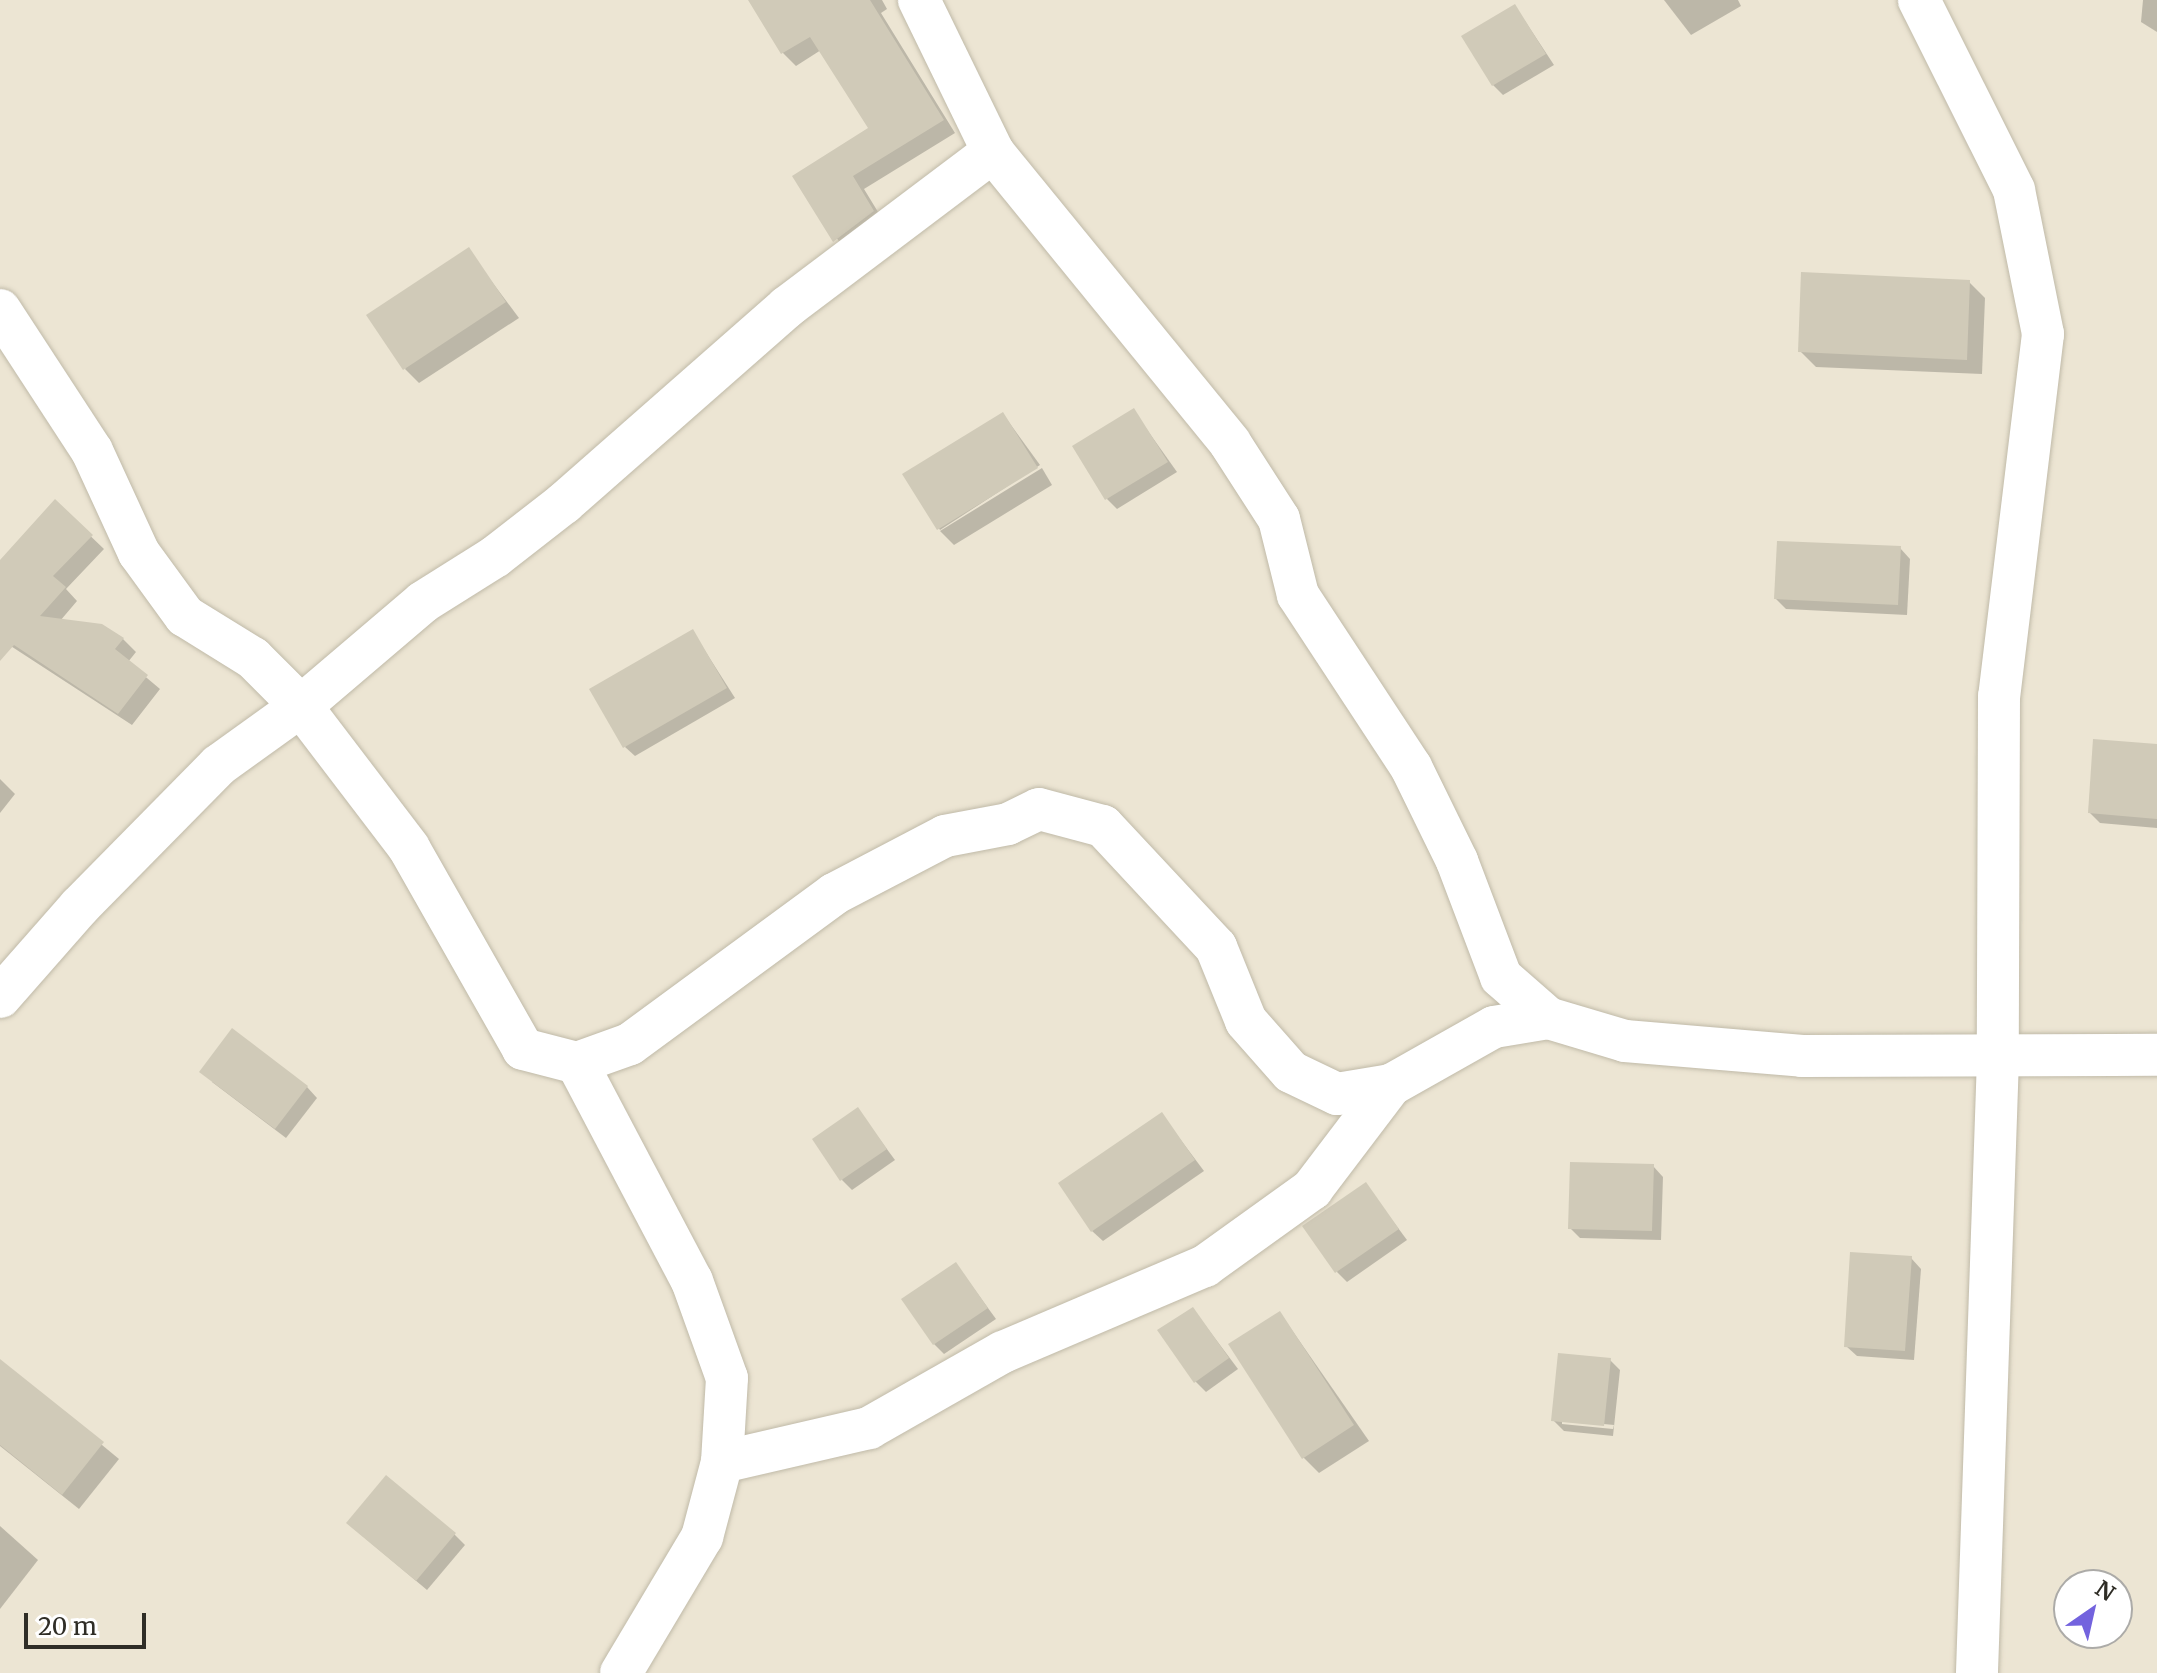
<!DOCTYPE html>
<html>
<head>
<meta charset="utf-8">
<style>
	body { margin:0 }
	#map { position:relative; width:2157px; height:1673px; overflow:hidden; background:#ece5d3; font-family:Merriweather,serif }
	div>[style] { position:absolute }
	.shadow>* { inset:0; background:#0003 }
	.building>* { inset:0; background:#d0cab8 }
	.roads { filter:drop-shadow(0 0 2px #c0baa8) drop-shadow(0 0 2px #c0baa8) }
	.minor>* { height:42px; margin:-21px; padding:0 21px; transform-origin:21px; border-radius:21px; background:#fff }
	span { translate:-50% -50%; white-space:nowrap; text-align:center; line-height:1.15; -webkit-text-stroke:7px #fff; paint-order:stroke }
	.north { position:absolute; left:2053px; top:1569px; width:80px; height:80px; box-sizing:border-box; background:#fff; border:2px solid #acaba8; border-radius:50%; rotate:34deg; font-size:22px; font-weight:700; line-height:32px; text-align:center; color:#2f2d26 }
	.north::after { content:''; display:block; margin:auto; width:28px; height:36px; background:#7363de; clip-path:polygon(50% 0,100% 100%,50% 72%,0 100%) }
	.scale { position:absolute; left:24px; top:1613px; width:122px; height:36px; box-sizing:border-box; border:4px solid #2f2d26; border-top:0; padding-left:10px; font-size:24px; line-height:28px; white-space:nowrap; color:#2f2d26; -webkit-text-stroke:6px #fff; paint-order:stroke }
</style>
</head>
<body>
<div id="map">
	<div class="shadow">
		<i style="clip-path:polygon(759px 0,882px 0,887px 9px,881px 13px,955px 133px,864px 189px,886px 225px,847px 253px,795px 177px,870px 129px,821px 50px,796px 66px,783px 53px,753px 4px)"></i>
		<i style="clip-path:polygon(1664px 0,1738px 0,1741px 6px,1691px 35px)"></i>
		<i style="clip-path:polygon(2143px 0,2157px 0,2157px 32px,2141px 22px)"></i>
		<i style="clip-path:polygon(1515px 6px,1554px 65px,1503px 95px,1493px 85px)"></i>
		<i style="clip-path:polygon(468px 250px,519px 318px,419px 383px,405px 369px)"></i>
		<i style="clip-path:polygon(1969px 282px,1985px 298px,1982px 374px,1816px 367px,1800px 351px)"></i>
		<i style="clip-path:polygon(1133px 410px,1177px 472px,1117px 509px,1107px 499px)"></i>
		<i style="clip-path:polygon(1003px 414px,1040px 465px,940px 530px,905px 475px)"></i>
		<i style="clip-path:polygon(1042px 468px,1052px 485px,954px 545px,940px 531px)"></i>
		<i style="clip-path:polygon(55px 502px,104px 549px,66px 589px,77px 601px,60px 621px,123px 639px,136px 652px,128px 662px,160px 689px,132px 725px,0 639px,0 563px)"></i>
		<i style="clip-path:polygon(1900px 548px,1910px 559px,1907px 615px,1786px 609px,1776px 599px)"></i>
		<i style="clip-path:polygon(693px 632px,735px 698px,635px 756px,625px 747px)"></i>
		<i style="clip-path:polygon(2157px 746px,2157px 828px,2100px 823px,2090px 813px)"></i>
		<i style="clip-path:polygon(0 779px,15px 794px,0 813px)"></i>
		<i style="clip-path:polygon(212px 1082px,307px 1087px,317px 1098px,286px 1138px)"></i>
		<i style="clip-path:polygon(858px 1110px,895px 1160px,852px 1190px,842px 1180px)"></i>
		<i style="clip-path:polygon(1162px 1115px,1204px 1171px,1103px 1241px,1092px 1231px)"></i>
		<i style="clip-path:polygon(1653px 1166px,1663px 1177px,1661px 1240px,1580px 1238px,1570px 1228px)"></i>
		<i style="clip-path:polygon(1366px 1185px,1407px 1240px,1347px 1282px,1337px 1272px)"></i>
		<i style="clip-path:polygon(1911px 1258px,1921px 1269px,1914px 1360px,1857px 1356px,1846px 1346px)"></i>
		<i style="clip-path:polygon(956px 1264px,996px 1319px,944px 1354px,934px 1344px)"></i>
		<i style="clip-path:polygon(1193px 1309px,1238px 1369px,1206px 1392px,1195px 1381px)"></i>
		<i style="clip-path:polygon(1280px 1313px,1369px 1441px,1319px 1473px,1303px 1457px)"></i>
		<i style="clip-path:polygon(evenodd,1610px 1360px,1620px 1370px,1613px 1436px,1564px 1431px,1553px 1420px,1610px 1360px,1562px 1420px,1614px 1425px,1613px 1429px,1562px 1424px,1562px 1420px)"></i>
		<i style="clip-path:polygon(10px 1369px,119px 1459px,79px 1509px,0 1446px,0 1382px)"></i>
		<i style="clip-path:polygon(0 1526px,38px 1560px,0 1609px)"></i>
		<i style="clip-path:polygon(359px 1533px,454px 1534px,465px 1545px,427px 1590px)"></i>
	</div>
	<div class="building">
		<i style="clip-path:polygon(748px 0,870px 0,944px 120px,853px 176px,874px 211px,833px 242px,792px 176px,868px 128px,810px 37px,781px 54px)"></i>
		<i style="clip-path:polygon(1515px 4px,1546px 54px,1492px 86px,1461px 36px)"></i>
		<i style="clip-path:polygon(469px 247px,506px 302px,403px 370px,366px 315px)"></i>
		<i style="clip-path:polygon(1801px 272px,1970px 280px,1967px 360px,1798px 352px)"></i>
		<i style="clip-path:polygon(1134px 408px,1168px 462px,1105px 500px,1072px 446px)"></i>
		<i style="clip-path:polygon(1003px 412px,1038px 468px,937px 530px,902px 474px)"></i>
		<i style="clip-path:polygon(55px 499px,93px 535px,53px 576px,66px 587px,40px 616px,102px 624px,124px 638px,115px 649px,148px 675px,118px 714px,14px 645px,0 661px,0 560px)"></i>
		<i style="clip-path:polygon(1777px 541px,1901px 546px,1898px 605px,1774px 599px)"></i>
		<i style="clip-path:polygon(693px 629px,727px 688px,623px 748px,589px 689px)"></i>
		<i style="clip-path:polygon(2093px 739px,2157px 744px,2157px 819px,2088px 813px)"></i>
		<i style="clip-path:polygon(232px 1028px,308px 1086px,275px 1129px,199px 1072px)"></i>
		<i style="clip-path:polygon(858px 1107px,887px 1149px,840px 1181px,812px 1139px)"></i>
		<i style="clip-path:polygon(1162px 1112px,1195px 1160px,1091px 1232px,1058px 1183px)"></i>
		<i style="clip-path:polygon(1570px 1162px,1654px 1164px,1652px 1231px,1568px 1229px)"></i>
		<i style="clip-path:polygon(1366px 1182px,1399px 1229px,1335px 1273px,1302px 1226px)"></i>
		<i style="clip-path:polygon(1850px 1252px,1912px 1256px,1905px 1351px,1844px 1347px)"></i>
		<i style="clip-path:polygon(956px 1262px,988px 1308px,933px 1345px,901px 1299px)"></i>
		<i style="clip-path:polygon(1193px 1307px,1229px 1358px,1194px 1383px,1157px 1330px)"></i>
		<i style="clip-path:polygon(1280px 1311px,1354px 1425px,1302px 1459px,1228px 1344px)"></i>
		<i style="clip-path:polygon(1558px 1353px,1611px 1358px,1604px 1426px,1551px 1421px)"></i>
		<i style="clip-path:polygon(0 1359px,104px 1442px,62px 1495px,0 1445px)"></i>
		<i style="clip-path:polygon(386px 1475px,456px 1533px,416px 1581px,346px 1523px)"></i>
	</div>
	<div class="roads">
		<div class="minor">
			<i style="left:919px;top:0;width:169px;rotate:64deg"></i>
			<i style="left:993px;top:152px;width:375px;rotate:50.8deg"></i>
			<i style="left:1230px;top:443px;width:90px;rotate:57.2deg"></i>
			<i style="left:1279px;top:519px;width:78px;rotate:76deg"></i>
			<i style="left:1298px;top:595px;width:206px;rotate:56.7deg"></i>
			<i style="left:1411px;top:767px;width:105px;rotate:63.9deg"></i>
			<i style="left:1457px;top:861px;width:124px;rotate:69.2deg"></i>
			<i style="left:1501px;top:977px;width:62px;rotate:41.1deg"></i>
			<i style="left:1919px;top:0;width:212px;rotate:63.4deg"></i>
			<i style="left:2014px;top:190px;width:147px;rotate:78.6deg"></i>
			<i style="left:2043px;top:334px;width:365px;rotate:96.9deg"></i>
			<i style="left:1999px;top:696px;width:362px;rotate:90.2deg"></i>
			<i style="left:1998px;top:1058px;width:615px;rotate:91.96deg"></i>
			<i style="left:0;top:310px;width:168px;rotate:56.9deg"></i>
			<i style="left:92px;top:451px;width:112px;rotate:65.3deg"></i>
			<i style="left:139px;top:553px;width:78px;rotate:53.9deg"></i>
			<i style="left:185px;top:616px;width:80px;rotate:31.7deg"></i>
			<i style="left:253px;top:658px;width:68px;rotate:45deg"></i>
			<i style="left:301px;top:706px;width:178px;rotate:52.7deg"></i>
			<i style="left:409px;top:848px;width:231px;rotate:60.4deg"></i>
			<i style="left:523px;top:1049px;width:56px;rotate:14.5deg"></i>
			<i style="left:577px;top:1063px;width:56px;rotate:-19.7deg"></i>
			<i style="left:630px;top:1044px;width:253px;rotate:-36.3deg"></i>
			<i style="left:834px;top:894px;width:125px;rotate:-27.6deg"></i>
			<i style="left:945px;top:836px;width:64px;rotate:-10.8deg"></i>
			<i style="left:1008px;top:824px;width:34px;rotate:-26deg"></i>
			<i style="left:1039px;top:809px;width:66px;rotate:14.9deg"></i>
			<i style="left:1103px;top:826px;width:166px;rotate:47deg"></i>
			<i style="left:1216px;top:947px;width:80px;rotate:67.9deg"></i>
			<i style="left:1246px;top:1021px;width:68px;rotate:48.6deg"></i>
			<i style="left:1291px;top:1072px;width:51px;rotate:25.6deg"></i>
			<i style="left:1337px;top:1094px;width:55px;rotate:-9.5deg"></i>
			<i style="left:1391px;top:1085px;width:118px;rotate:-29.4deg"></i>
			<i style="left:1494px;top:1027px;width:55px;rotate:-9.5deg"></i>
			<i style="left:1548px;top:1018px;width:80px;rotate:16.6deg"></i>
			<i style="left:1625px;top:1041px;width:178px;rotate:4.8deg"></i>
			<i style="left:1802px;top:1056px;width:355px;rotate:-0.2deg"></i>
			<i style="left:0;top:997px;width:120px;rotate:-48.7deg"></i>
			<i style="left:79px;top:907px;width:199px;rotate:-45.4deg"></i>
			<i style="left:219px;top:765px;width:101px;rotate:-35.7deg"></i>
			<i style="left:301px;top:706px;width:160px;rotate:-40.4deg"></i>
			<i style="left:423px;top:602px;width:86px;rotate:-32.2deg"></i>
			<i style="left:496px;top:556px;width:86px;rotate:-37.9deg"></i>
			<i style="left:564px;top:503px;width:297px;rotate:-41.3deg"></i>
			<i style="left:787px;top:307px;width:258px;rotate:-37deg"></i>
			<i style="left:577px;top:1063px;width:246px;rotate:62.2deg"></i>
			<i style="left:692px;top:1281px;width:103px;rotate:70.2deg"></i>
			<i style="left:727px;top:1378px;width:84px;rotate:93.4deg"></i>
			<i style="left:722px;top:1462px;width:78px;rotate:104.9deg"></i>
			<i style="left:702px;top:1537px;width:158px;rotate:120.8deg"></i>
			<i style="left:722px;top:1462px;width:151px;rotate:-13deg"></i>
			<i style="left:869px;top:1428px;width:154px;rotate:-29.6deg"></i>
			<i style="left:1003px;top:1352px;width:220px;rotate:-23.1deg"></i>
			<i style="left:1205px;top:1266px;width:132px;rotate:-35.7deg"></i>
			<i style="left:1312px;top:1189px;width:131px;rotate:-52.8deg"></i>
		</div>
	</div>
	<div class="north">N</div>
	<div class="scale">20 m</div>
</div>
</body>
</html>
